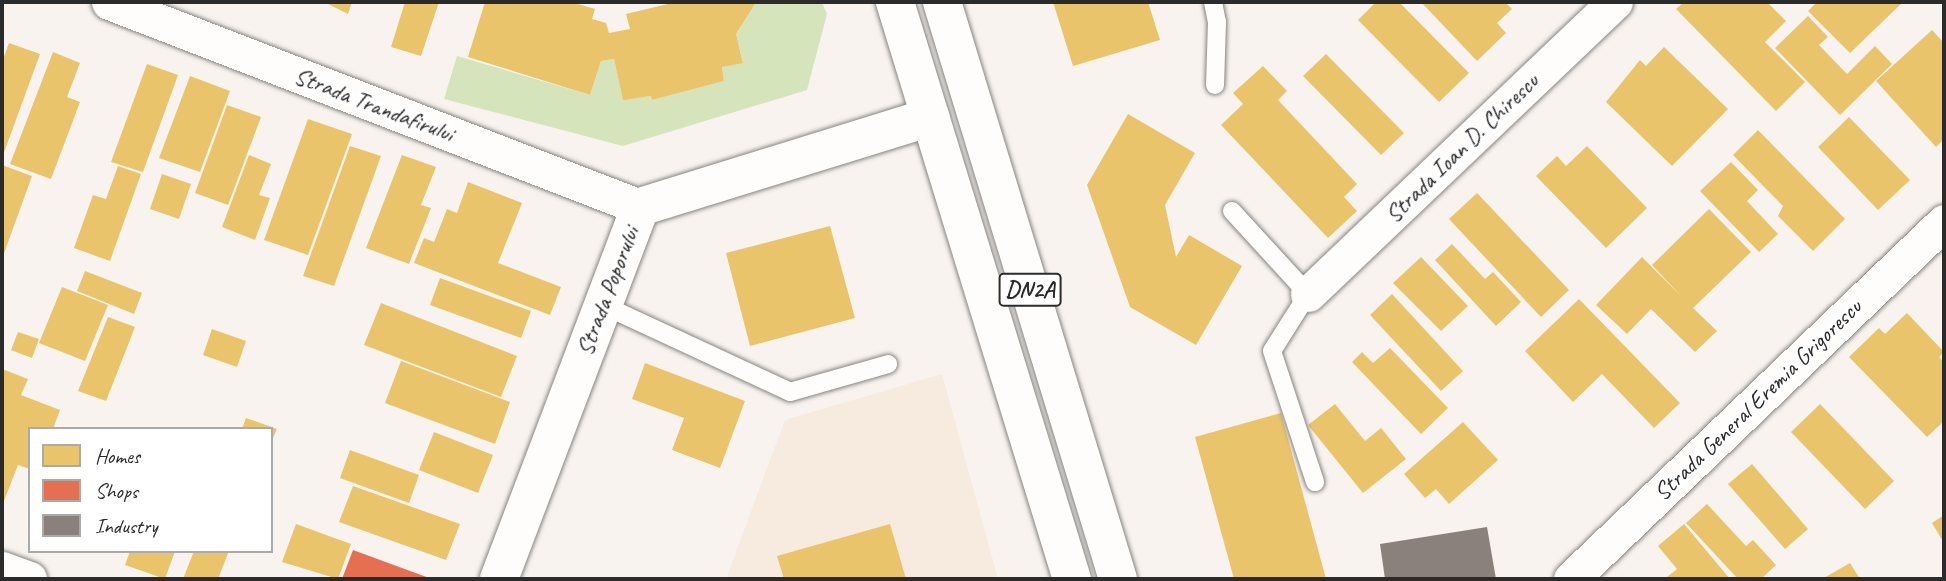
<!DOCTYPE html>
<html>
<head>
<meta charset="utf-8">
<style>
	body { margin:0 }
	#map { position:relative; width:1946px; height:581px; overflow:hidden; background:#f8f3ee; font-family:Caveat,sans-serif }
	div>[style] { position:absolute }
	.built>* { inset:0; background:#f7eadf }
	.green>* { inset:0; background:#d6e4bb }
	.homes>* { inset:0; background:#e9c46a }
	.shops>* { inset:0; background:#e76f51 }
	.industry>* { inset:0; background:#8a817c }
	.roads { filter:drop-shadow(0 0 2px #878583) drop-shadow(0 0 2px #878583) }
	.service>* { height:18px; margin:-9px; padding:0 9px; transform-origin:9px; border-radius:9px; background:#fefdfc }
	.minor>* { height:35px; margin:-17.5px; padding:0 17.5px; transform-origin:17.5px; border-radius:17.5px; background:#fefdfc }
	.tertiary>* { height:38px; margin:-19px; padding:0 19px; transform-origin:19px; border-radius:19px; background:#fefdfc }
	.primary>* { height:38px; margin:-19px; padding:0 19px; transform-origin:19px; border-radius:19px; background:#fefdfc }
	span { translate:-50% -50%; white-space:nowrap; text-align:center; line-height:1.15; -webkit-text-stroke:7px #fff; paint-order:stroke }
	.shield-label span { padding:2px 5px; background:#fff; border:2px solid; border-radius:5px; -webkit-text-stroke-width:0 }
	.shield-label { font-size:23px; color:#2b2b2b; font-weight:700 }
	.street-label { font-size:24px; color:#2b2b2b }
	.frame { position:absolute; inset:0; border:4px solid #2b2b2b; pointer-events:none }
	.legend { position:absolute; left:28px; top:427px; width:245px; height:126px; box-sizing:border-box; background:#fff; border:2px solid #aaa; margin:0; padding:9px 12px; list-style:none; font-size:21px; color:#2b2b2b }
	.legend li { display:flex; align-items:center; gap:14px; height:35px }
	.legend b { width:35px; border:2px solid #aaa }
</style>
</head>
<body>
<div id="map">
	<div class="built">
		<i style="clip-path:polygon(942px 374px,998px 579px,726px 579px,785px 420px)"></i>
	</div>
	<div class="green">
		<i style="clip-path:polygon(762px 2px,822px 2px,827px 14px,807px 90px,623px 146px,444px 99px,457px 56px,590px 95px,601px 61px,614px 59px,623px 99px,651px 96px,652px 100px,724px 81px,722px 67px,743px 62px,736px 34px,754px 4px)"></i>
	</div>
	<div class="homes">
		<i style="clip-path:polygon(324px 2px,352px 2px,348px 14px)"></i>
		<i style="clip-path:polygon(405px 2px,439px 2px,421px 56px,391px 47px)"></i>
		<i style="clip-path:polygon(485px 2px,571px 2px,595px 9px,592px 19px,606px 23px,609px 33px,630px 29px,626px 14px,676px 2px,756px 2px,736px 34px,743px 63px,722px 67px,724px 81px,652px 100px,651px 96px,623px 100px,614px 59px,601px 61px,590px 95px,468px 57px)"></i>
		<i style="clip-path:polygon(1053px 2px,1148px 2px,1160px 40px,1073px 66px)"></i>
		<i style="clip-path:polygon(1376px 2px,1399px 2px,1469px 73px,1439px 102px,1358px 20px)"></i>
		<i style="clip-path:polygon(1421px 2px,1505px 2px,1512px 9px,1497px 23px,1506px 33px,1477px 61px)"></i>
		<i style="clip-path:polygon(1684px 2px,1767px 2px,1786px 21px,1765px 42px,1805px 82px,1776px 111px,1676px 9px)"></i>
		<i style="clip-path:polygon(1817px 2px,1903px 2px,1850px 53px,1808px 11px)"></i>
		<i style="clip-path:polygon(1808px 16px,1828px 37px,1819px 45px,1847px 74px,1875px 46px,1892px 64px,1840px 115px,1775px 48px)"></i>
		<i style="clip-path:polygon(1932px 30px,1944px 43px,1944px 139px,1936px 147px,1876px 81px)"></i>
		<i style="clip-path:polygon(9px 43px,40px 54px,2px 158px,2px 62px)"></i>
		<i style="clip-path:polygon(1664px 47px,1728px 109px,1672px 166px,1606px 102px,1640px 60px,1646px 66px)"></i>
		<i style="clip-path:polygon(53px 52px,80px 63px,67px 97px,80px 102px,51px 179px,10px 164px)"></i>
		<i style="clip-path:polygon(1326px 54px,1404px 133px,1381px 155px,1303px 76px)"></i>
		<i style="clip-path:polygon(147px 64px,178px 75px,143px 172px,111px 162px)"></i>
		<i style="clip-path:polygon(1263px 66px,1287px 91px,1278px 100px,1357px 184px,1344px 197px,1357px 211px,1328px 238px,1221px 125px,1243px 104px,1233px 93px)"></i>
		<i style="clip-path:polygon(190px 76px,230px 91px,200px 172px,159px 158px)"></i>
		<i style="clip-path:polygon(227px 105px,261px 117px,228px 205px,195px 193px)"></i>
		<i style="clip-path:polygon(1128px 114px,1195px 153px,1165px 205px,1176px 257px,1189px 235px,1242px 266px,1196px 345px,1130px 307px,1087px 185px)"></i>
		<i style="clip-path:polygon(1849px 117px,1910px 180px,1878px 210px,1818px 147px)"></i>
		<i style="clip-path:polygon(308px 119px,352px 134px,308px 255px,264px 240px)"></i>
		<i style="clip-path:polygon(1758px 130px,1845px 219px,1813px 251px,1778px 216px,1783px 206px,1733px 155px)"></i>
		<i style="clip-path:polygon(350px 146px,381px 156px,334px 286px,303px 276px)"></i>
		<i style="clip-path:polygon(1587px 146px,1647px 208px,1606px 248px,1536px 176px,1557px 156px,1566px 166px)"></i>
		<i style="clip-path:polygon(249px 155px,271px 164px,259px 195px,270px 198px,255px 240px,222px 227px)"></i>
		<i style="clip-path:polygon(402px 155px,436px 167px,421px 205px,431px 208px,409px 264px,366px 248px)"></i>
		<i style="clip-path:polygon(1731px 162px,1758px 190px,1747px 201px,1778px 234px,1759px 252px,1700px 191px)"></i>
		<i style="clip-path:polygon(2px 165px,32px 176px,2px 259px)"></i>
		<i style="clip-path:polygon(118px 166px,141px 174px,110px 261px,74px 248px,93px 195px,106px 199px)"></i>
		<i style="clip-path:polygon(162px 174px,191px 184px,179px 219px,150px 209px)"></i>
		<i style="clip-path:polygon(468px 182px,522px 203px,498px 263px,561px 287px,550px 315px,414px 263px,424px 238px,434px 242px,447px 209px,457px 213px)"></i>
		<i style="clip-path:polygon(1477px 193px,1569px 290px,1541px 317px,1449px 219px)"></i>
		<i style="clip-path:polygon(1709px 209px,1751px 252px,1693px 308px,1717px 331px,1695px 352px,1651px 309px,1627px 334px,1596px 305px,1642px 257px,1681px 296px,1652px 265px)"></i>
		<i style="clip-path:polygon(830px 226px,855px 318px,750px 346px,726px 253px)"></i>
		<i style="clip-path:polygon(1452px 244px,1485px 279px,1493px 272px,1521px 302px,1496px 326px,1435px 260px)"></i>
		<i style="clip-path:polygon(1421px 257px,1468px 306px,1441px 331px,1393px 283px)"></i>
		<i style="clip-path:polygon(85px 271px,142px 293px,134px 314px,77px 291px)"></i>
		<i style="clip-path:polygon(440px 278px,531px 311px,521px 338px,430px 305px)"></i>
		<i style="clip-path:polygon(62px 287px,108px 305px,85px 361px,39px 343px)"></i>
		<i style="clip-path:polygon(1392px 294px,1463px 371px,1441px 391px,1370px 315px)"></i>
		<i style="clip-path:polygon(1579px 299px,1680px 403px,1654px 428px,1602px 374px,1573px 402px,1525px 351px)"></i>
		<i style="clip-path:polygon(381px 303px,517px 356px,501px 397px,364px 345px)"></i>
		<i style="clip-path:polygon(1907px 313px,1944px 352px,1939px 357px,1944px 362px,1944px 421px,1927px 437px,1849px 357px,1879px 328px,1885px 334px)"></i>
		<i style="clip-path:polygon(108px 317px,135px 327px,106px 401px,78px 391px)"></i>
		<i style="clip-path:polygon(212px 329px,246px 341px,237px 367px,203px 355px)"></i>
		<i style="clip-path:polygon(18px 332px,39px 339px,32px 358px,11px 350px)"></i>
		<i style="clip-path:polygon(1390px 348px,1448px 408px,1421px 434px,1352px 362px,1362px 352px,1373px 363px)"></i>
		<i style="clip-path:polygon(401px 361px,510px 402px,495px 444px,385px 403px)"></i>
		<i style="clip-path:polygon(645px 363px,745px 401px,720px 468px,672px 450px,684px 418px,632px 399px)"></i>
		<i style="clip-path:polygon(2px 369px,28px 379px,21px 395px,60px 410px,53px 429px,30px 429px,30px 469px,18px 465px,2px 506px)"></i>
		<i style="clip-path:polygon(1335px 404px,1365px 441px,1381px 428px,1406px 459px,1363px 493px,1308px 425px)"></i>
		<i style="clip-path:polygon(1820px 404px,1894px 481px,1865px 509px,1791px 432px)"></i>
		<i style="clip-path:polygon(1281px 413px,1326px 579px,1234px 579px,1195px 437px)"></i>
		<i style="clip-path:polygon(246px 418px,277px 429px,271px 443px,271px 429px,242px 429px)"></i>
		<i style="clip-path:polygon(1463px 422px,1498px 460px,1449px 504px,1436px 489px,1425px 498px,1404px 474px)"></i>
		<i style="clip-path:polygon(434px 432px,493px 455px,478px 493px,419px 470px)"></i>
		<i style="clip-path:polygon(350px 450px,419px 475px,409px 503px,340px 478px)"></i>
		<i style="clip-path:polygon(1752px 464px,1808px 529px,1785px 549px,1728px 484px)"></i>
		<i style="clip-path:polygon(353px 486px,460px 524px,446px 560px,339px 522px)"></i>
		<i style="clip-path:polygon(1707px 504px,1746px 546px,1753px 540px,1776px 565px,1761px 579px,1738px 579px,1686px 523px)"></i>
		<i style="clip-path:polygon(1944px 515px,1944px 543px,1932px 523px)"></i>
		<i style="clip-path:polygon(296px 524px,351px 544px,338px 579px,282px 562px)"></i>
		<i style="clip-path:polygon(890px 524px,906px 579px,784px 579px,777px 556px)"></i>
		<i style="clip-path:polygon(1684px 524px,1730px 579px,1667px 577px,1677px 569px,1658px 546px)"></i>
		<i style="clip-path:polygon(130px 551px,175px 551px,165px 579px,125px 565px)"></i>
		<i style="clip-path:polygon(194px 551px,229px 551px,218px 579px,183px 579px)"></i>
		<i style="clip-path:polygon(1850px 563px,1860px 579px,1822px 579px)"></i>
	</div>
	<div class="shops">
		<i style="clip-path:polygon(353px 550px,432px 579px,342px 579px)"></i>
	</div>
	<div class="industry">
		<i style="clip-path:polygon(1487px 527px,1496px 579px,1385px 579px,1380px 544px)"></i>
	</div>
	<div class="roads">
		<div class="service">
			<i style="left:1213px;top:2px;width:20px;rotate:79deg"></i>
			<i style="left:1217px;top:22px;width:63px;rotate:91.8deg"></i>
			<i style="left:1232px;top:211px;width:113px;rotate:47.5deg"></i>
			<i style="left:1308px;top:294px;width:67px;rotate:122.3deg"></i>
			<i style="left:1272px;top:351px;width:138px;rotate:71.8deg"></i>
			<i style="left:603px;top:305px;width:206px;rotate:24.9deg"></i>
			<i style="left:790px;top:392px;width:102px;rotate:-15.9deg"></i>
		</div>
		<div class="minor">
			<i style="left:109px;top:2px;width:569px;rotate:21.11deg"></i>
			<i style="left:1308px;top:294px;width:424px;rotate:-43.6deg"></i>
			<i style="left:2px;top:569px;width:29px;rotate:20deg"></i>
			<i style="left:1571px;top:579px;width:516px;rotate:-43.74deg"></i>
		</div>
		<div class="tertiary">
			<i style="left:499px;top:579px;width:398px;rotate:-69.2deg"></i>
			<i style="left:640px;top:207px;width:304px;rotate:-17.2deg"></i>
		</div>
		<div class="primary">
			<i style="left:895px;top:2px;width:604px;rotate:72.95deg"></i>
			<i style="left:942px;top:2px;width:603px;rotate:73.04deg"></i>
		</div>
	</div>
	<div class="shield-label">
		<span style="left:1030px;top:290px">DN2A</span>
	</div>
	<div class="street-label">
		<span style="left:374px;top:105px;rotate:21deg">Strada Trandafirului</span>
		<span style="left:1462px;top:148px;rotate:-44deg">Strada Ioan D. Chirescu</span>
		<span style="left:608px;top:291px;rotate:-69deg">Strada Poporului</span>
		<span style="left:1758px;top:400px;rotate:-44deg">Strada General Eremia Grigorescu</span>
	</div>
	<div class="frame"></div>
	<ul class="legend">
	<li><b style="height:19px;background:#e9c46a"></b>Homes</li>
	<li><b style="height:19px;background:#e76f51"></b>Shops</li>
	<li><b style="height:19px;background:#8a817c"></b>Industry</li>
	</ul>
</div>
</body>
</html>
